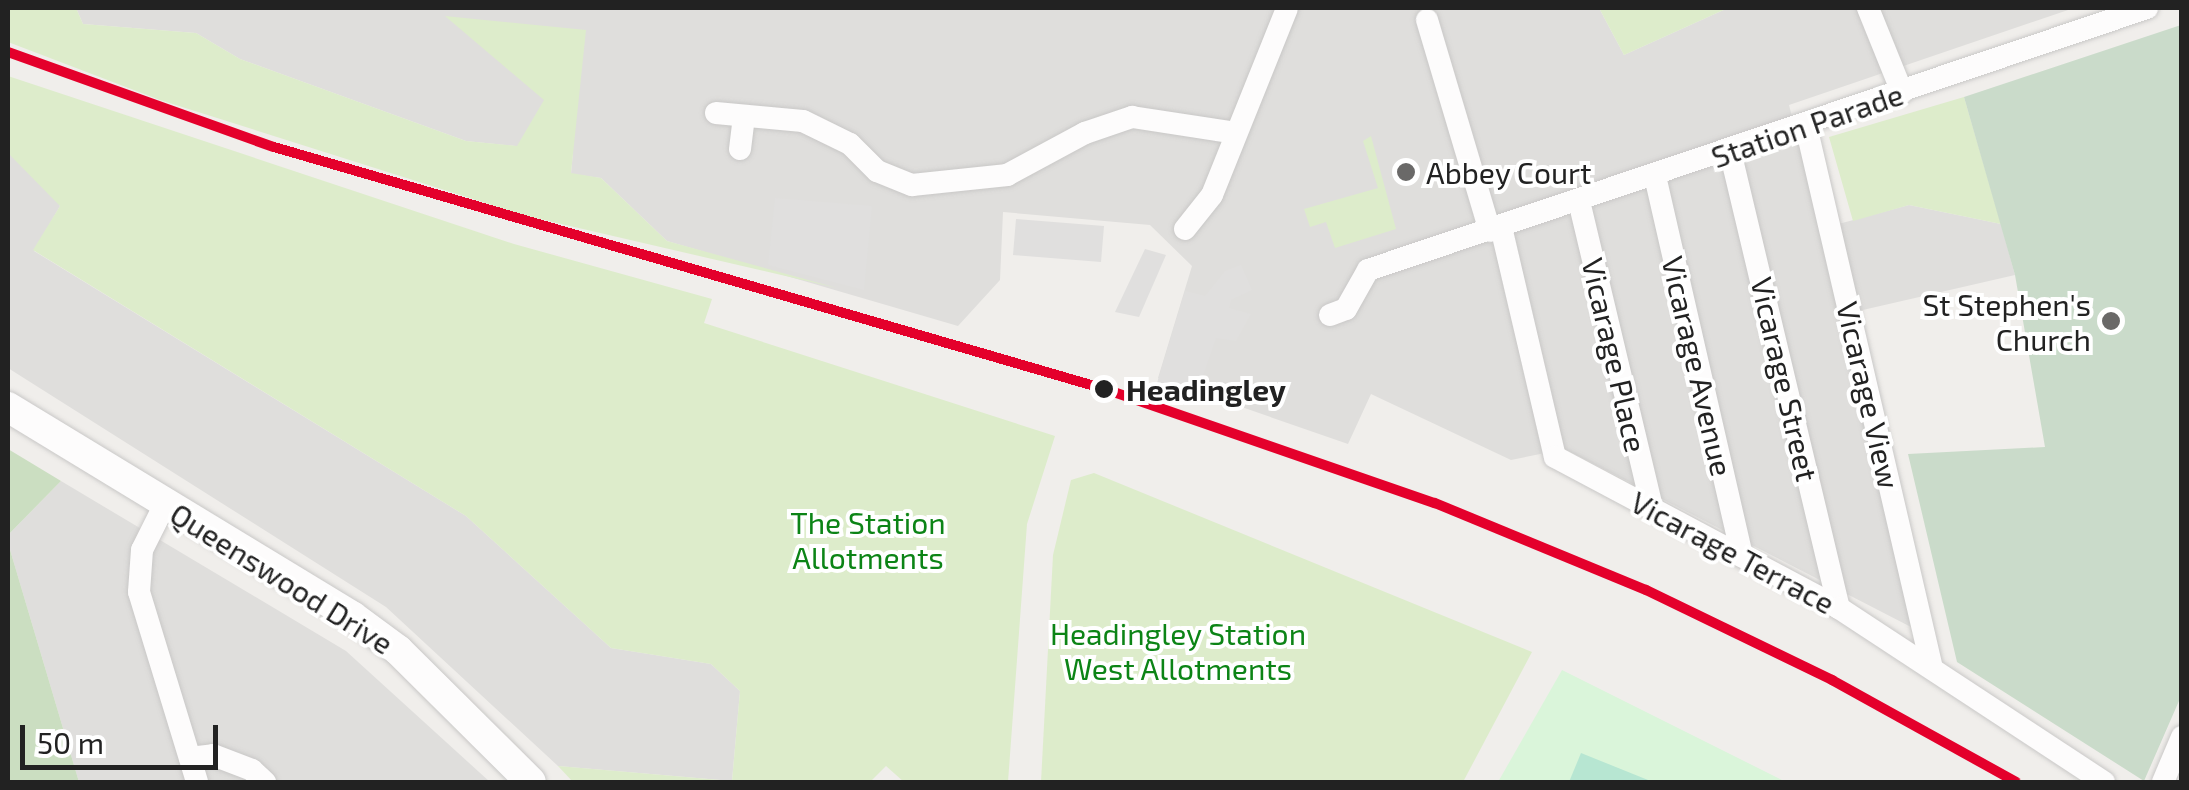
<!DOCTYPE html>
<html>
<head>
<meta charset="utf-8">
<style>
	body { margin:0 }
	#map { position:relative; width:2189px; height:790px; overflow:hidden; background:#f0eeeb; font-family:"Exo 2",sans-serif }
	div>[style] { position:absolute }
	.residential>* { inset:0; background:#dfdedc }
	.grass>* { inset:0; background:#ddeccb }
	.forest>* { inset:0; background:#cbdec1 }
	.cemetery>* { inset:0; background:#cadbca }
	.park>* { inset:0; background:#daf5da }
	.pitch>* { inset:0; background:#b7e6d2 }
	.parking>* { inset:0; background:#e0dfde }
	.roads { filter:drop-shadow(0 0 2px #c9c8c7) drop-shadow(0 0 2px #c9c8c7) }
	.minor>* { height:22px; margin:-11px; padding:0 11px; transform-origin:11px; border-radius:11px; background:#fdfcfc }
	.tertiary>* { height:30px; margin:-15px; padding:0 15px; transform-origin:15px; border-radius:15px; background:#fdfcfc }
	.rail-1>* { height:10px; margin:-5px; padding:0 5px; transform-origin:5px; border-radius:5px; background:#e4002b }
	.dots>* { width:28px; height:28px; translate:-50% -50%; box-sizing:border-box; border:5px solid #fff; border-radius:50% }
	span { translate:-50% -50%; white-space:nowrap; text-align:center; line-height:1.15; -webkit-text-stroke:8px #fff; paint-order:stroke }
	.street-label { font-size:30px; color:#222 }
	.poi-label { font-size:30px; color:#222 }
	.left { translate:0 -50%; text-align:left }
	.right { translate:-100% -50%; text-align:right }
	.stop-label { font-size:30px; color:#222; font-weight:700 }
	.park-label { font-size:30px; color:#0c8416 }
	.frame { position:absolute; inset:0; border:10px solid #222; pointer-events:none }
	.scale { position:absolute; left:20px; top:725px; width:198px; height:45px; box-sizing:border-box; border:5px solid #222; border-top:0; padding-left:12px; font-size:30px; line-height:35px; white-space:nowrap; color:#222; -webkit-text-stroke:8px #fff; paint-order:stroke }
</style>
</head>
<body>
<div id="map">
	<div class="residential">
		<i style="clip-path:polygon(76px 8px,1599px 8px,1624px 55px,1728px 8px,2074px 8px,1789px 105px,1820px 229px,1909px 205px,2001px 224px,2015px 275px,1841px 315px,1911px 627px,1565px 449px,1511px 460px,1371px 394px,1348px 444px,1158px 378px,1192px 266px,1150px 225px,1003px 212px,1000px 280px,958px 326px,667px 241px,601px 178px,571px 174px,573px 152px,466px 141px,240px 59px,196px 33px,83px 24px)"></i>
		<i style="clip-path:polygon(8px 115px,60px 206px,34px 251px,466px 516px,611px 648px,711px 664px,740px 691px,732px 781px,558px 766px,386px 607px,8px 368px)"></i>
		<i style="clip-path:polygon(61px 481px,346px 651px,490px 782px,79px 782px,8px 543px,8px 535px)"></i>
	</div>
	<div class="grass">
		<i style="clip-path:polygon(8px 8px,76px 8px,83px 24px,196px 33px,240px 59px,466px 141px,517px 146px,544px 100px,445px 16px,586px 30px,571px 173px,601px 178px,667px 241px,837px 288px,527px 216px,160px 100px,8px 42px)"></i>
		<i style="clip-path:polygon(1599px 8px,1728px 8px,1624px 55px)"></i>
		<i style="clip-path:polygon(8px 76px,514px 244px,712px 299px,704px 323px,1055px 436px,1027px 524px,1008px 782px,904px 782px,886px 766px,870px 782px,573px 782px,558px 766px,732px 781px,740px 691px,711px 664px,611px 648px,466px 516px,33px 250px,60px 206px,8px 153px)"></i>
		<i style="clip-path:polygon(1964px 97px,2001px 224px,1909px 205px,1853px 221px,1829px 137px)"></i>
		<i style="clip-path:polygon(1371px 136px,1396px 229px,1335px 248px,1326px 222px,1310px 227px,1304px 209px,1378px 188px,1363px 141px)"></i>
		<i style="clip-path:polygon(1094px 473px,1532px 652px,1463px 782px,1041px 782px,1053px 555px,1071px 480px)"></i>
	</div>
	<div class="forest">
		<i style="clip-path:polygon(8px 449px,61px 481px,8px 535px)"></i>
		<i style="clip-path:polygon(8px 543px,79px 782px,8px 782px)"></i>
	</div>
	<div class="cemetery">
		<i style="clip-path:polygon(2181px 25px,2182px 694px,2144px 781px,1957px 662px,1908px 454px,2045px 447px,2015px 275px,1964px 97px)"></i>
	</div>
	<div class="park">
		<i style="clip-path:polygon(1562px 670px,1786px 782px,1498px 782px)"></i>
	</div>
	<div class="pitch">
		<i style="clip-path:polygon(1581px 753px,1653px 782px,1569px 782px)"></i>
	</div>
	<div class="parking">
		<i style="clip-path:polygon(775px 198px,872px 206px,864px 290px,768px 265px)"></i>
		<i style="clip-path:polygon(1016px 219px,1104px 226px,1101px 262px,1013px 255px)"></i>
		<i style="clip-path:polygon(1145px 249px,1166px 255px,1139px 317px,1115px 312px)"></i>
		<i style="clip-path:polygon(1241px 265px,1252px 290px,1231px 300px,1229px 308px,1251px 314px,1236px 341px,1216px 338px,1196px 396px,1157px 383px,1185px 291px,1205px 296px,1225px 271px)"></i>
	</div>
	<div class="roads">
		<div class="minor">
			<i style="left:1868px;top:8px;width:91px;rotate:68deg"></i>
			<i style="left:1427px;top:20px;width:220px;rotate:73.4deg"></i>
			<i style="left:716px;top:113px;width:87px;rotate:5.3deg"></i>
			<i style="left:803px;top:121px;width:52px;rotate:26.1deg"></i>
			<i style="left:850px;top:144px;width:38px;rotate:45deg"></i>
			<i style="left:877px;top:171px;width:38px;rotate:22deg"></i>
			<i style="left:912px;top:185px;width:96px;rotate:-6deg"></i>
			<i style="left:1007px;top:175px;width:89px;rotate:-28.3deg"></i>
			<i style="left:1085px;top:133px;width:50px;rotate:-18.8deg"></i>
			<i style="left:1132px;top:117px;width:105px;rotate:8.7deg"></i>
			<i style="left:1806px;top:126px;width:552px;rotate:76.92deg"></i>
			<i style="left:740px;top:149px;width:32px;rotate:-83deg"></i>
			<i style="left:1730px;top:151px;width:470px;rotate:76.6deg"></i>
			<i style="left:1655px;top:176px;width:390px;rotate:77.1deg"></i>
			<i style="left:1579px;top:201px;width:316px;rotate:76.6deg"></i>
			<i style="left:1501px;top:227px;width:236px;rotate:76.8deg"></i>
			<i style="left:1555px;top:457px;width:322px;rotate:28deg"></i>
			<i style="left:1839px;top:608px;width:317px;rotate:33.3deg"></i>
			<i style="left:1185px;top:229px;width:43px;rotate:-51.5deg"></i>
			<i style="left:1212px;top:195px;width:201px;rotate:-68.1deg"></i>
			<i style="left:1330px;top:315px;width:17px;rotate:-21deg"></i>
			<i style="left:1346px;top:309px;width:45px;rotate:-60.6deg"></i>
			<i style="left:1368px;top:270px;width:822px;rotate:-18.59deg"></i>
			<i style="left:165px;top:504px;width:51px;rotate:116.6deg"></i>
			<i style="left:142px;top:550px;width:42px;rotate:94.1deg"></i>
			<i style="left:139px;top:592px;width:199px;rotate:73deg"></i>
			<i style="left:190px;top:758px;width:23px;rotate:-7deg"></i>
			<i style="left:213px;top:755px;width:42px;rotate:21deg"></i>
			<i style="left:252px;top:770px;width:18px;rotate:43deg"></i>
			<i style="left:2163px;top:782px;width:49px;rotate:-67.1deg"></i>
		</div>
		<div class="tertiary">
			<i style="left:8px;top:407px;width:403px;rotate:31.3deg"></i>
			<i style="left:352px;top:616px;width:57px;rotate:36.5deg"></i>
			<i style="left:398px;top:650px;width:187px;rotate:44.8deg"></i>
		</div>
	</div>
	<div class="rail-1">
		<i style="left:8px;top:52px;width:282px;rotate:19.7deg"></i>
		<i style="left:274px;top:147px;width:866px;rotate:16.24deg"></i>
		<i style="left:1105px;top:389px;width:349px;rotate:19.1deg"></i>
		<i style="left:1435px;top:503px;width:228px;rotate:22.4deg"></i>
		<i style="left:1646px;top:590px;width:207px;rotate:25.8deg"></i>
		<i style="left:1832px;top:680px;width:210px;rotate:29deg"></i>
	</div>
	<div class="dots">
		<i style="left:1406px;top:172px;background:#6a6968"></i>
		<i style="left:2111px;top:321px;background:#6a6968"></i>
		<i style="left:1104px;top:389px;background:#222"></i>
	</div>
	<div class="street-label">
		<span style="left:1807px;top:125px;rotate:-19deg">Station Parade</span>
		<span style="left:1615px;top:355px;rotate:77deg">Vicarage Place</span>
		<span style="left:1698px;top:366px;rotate:77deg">Vicarage Avenue</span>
		<span style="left:1785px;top:379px;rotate:77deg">Vicarage Street</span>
		<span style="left:1869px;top:395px;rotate:77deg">Vicarage View</span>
		<span style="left:1733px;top:552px;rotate:28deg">Vicarage Terrace</span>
		<span style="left:282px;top:578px;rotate:32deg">Queenswood Drive</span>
	</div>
	<div class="poi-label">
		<span class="left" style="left:1426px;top:172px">Abbey Court</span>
		<span class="right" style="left:2091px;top:321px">St Stephen's<br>Church</span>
	</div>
	<div class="stop-label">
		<span class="left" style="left:1126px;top:389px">Headingley</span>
	</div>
	<div class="park-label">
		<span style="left:868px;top:539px">The Station<br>Allotments</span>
		<span style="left:1178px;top:650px">Headingley Station<br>West Allotments</span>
	</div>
	<div class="frame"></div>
	<div class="scale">50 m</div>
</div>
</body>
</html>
